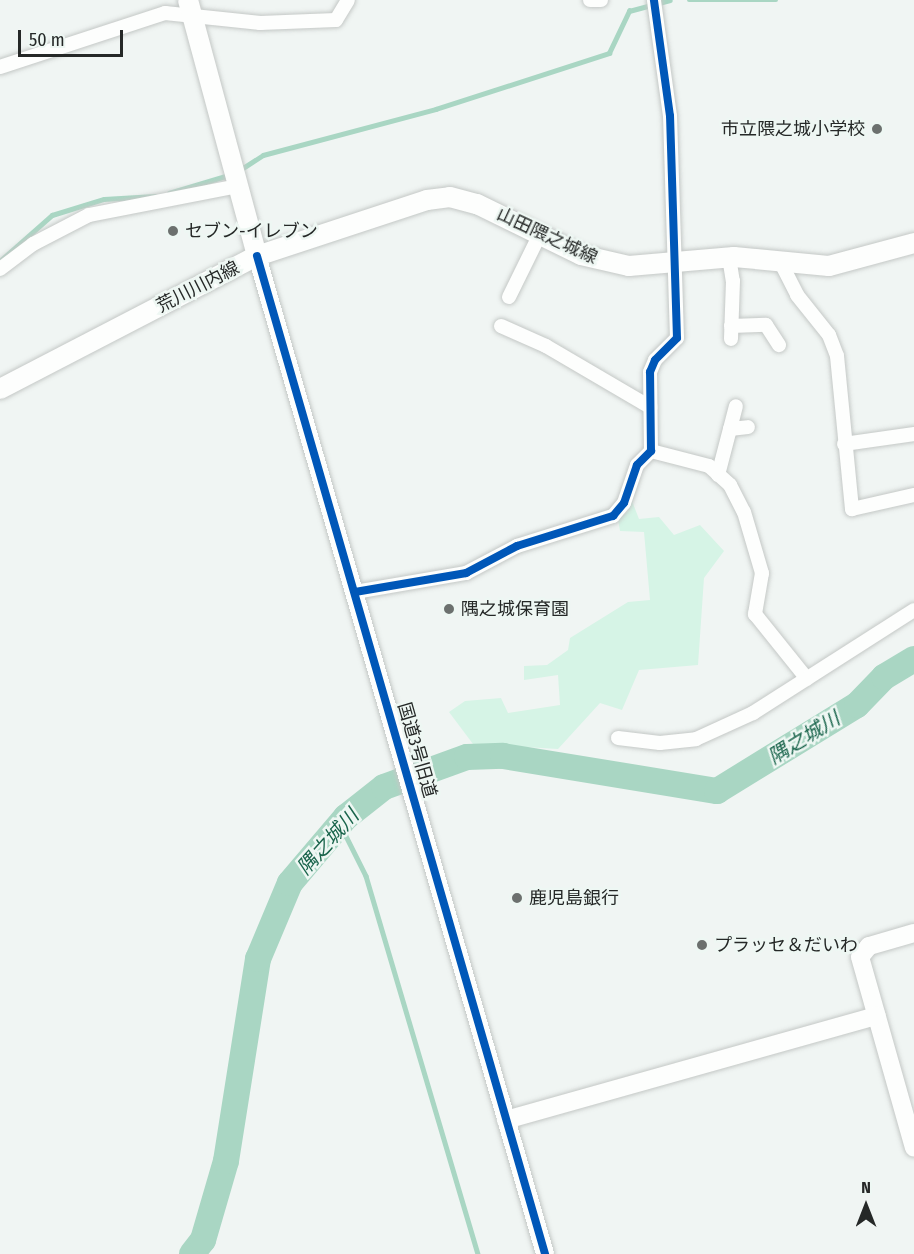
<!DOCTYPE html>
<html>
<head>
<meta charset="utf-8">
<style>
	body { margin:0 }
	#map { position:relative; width:914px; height:1254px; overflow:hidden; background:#f0f5f3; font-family:"Fira Sans Condensed","Noto Sans JP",sans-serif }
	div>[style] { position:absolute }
	.green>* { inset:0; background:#d6f4e6 }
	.stream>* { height:4.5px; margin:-2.25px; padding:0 2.25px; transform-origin:2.25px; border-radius:2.25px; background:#a9d6c3 }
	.river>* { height:26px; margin:-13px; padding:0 13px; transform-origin:13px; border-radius:13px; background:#a9d6c3 }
	.roads { filter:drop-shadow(0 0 2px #c4c8c6) drop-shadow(0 0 2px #c4c8c6) }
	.minor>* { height:14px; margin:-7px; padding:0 7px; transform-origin:7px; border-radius:7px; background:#fdfefd }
	.tertiary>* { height:18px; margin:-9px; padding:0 9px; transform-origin:9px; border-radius:9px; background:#fdfefd }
	.secondary>* { height:20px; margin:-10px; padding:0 10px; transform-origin:10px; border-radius:10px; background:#fdfefd }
	.cycleway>* { height:8px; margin:-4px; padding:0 4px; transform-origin:4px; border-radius:4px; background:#0057b8 }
	.dots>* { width:16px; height:16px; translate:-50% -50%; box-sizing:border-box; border:3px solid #eef7f3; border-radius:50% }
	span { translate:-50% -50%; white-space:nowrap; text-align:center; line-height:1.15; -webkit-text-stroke:5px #eef7f3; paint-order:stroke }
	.poi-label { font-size:18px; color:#252827 }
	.right { translate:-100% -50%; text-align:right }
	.left { translate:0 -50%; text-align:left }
	.street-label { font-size:18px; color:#252827 }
	.water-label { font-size:20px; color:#1a654c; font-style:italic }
	.north { position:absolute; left:836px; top:1176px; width:60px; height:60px; -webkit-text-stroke:4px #eef7f3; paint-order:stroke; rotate:0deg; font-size:16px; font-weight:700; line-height:24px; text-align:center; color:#252827 }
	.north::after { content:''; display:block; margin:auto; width:21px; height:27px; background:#252827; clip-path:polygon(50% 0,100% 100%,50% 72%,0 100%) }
	.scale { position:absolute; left:18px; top:30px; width:105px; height:27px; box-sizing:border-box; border:3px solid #252827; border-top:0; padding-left:8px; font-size:18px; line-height:21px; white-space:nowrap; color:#252827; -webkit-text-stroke:4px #eef7f3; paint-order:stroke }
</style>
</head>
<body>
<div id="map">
	<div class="green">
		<i style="clip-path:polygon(632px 501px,639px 519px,659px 517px,674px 535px,700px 525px,724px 551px,704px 578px,698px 665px,639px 670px,622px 710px,600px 703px,558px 749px,473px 744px,449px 712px,465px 701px,501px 698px,508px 713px,560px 705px,558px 675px,524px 680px,524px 666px,547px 665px,568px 650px,570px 638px,628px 602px,650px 600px,644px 532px,620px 531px,618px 519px,628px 511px)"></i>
	</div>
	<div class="stream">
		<i style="left:689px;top:0;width:87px"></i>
		<i style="left:240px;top:170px;width:27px;rotate:-33deg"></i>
		<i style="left:263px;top:155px;width:179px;rotate:-14.9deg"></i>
		<i style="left:436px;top:109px;width:182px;rotate:-17.9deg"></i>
		<i style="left:609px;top:53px;width:47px;rotate:-64.5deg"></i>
		<i style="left:629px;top:11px;width:42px;rotate:-15deg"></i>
		<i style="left:169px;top:193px;width:63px;rotate:-16.7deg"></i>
		<i style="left:0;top:261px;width:69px;rotate:-41.5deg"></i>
		<i style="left:52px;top:215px;width:54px;rotate:-17.1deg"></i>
		<i style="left:104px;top:199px;width:51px;rotate:-3.4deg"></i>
		<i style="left:340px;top:824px;width:58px;rotate:63.4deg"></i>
		<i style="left:366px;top:876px;width:394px;rotate:73.5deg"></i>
	</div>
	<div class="river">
		<i style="left:192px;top:1254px;width:18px;rotate:-52deg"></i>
		<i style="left:203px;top:1240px;width:82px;rotate:-73.8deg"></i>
		<i style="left:226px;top:1161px;width:205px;rotate:-81deg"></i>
		<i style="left:258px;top:959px;width:82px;rotate:-67.2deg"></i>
		<i style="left:290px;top:883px;width:87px;rotate:-49.7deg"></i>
		<i style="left:346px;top:817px;width:48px;rotate:-38.3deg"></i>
		<i style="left:384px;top:787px;width:88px;rotate:-19.9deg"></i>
		<i style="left:467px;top:757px;width:36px;rotate:-2deg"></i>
		<i style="left:503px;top:756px;width:217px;rotate:9.3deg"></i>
		<i style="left:717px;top:791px;width:164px;rotate:-31.6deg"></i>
		<i style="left:857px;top:705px;width:39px;rotate:-46deg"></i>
		<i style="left:884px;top:677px;width:35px;rotate:-31deg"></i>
	</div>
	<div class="roads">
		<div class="minor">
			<i style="left:590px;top:0;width:11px"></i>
			<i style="left:0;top:67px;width:174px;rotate:-18.1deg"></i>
			<i style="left:165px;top:13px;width:96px;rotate:6deg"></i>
			<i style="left:260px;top:23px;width:76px;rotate:-2.3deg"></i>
			<i style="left:336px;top:20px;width:23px;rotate:-59deg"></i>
			<i style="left:729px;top:257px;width:24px;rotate:81deg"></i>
			<i style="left:733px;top:281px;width:58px;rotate:92deg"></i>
			<i style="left:781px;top:263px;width:36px;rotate:63deg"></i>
			<i style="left:797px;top:295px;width:51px;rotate:51.3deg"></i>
			<i style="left:829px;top:335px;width:22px;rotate:69deg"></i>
			<i style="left:837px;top:356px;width:154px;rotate:84.4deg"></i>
			<i style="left:852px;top:509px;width:64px;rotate:-12.7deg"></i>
			<i style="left:0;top:269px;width:41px;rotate:-37.1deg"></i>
			<i style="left:33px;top:244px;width:63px;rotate:-27.4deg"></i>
			<i style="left:89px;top:215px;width:152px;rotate:-11deg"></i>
			<i style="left:509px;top:297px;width:72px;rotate:-63.8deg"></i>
			<i style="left:501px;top:326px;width:49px;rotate:24deg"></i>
			<i style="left:546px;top:346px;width:121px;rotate:30.4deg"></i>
			<i style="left:731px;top:326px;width:35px;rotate:-2deg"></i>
			<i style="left:766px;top:325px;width:24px;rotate:57deg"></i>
			<i style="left:730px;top:429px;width:18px;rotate:-6deg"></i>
			<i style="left:844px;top:444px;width:71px;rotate:-8.1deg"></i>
			<i style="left:651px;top:451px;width:60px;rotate:14.5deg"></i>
			<i style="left:709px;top:466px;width:28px;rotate:42deg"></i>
			<i style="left:730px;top:485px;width:30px;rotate:63deg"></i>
			<i style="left:744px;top:512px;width:64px;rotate:73.6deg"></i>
			<i style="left:762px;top:573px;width:42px;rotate:99.7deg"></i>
			<i style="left:755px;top:614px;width:83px;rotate:51.3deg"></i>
			<i style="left:718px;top:475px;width:71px;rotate:-75.4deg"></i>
			<i style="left:355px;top:592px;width:113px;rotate:-9.7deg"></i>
			<i style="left:466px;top:573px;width:58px;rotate:-27.9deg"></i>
			<i style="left:517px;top:546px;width:101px;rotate:-17.4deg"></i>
			<i style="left:613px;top:516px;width:17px;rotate:-50deg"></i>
			<i style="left:624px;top:503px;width:40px;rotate:-71.1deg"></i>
			<i style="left:637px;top:465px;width:20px;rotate:-45deg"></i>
			<i style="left:651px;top:451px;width:79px;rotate:-90.7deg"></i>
			<i style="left:650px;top:372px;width:13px;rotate:-67deg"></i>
			<i style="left:655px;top:360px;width:31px;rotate:-45deg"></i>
			<i style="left:677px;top:338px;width:222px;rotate:-91.8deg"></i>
			<i style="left:670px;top:116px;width:117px;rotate:-97.9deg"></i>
			<i style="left:618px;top:738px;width:42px;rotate:6.8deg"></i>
			<i style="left:660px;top:743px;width:36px;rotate:-6deg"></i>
			<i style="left:696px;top:739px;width:63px;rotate:-24.5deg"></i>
			<i style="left:753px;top:713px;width:191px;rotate:-32.6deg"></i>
		</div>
		<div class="tertiary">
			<i style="left:257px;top:256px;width:1039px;rotate:73.9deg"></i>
			<i style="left:914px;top:933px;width:47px;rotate:163.9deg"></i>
			<i style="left:869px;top:946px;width:14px;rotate:129deg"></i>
			<i style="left:860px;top:957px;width:198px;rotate:74.2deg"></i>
			<i style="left:506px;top:1120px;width:385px;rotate:-15.7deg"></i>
		</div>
		<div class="secondary">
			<i style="left:188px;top:0;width:265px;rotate:74.9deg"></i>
			<i style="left:0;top:389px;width:289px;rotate:-27.4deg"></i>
			<i style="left:257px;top:256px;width:179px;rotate:-18.2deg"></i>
			<i style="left:427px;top:200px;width:23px;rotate:-7deg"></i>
			<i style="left:450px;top:197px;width:28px;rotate:15deg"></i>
			<i style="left:477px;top:204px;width:116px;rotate:26.1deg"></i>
			<i style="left:581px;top:255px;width:49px;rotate:12.9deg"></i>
			<i style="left:629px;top:266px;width:105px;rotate:-4.9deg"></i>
			<i style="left:734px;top:257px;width:95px;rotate:5.4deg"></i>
			<i style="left:829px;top:266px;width:88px;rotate:-15.1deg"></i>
		</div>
	</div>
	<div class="cycleway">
		<i style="left:257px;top:256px;width:1039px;rotate:73.9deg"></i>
		<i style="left:355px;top:592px;width:113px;rotate:-9.7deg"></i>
		<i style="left:466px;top:573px;width:58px;rotate:-27.9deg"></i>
		<i style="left:517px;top:546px;width:101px;rotate:-17.4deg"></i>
		<i style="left:613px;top:516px;width:17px;rotate:-50deg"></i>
		<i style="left:624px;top:503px;width:40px;rotate:-71.1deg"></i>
		<i style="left:637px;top:465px;width:20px;rotate:-45deg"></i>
		<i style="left:651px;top:451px;width:79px;rotate:-90.7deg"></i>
		<i style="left:650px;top:372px;width:13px;rotate:-67deg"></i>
		<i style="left:655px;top:360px;width:31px;rotate:-45deg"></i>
		<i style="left:677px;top:338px;width:222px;rotate:-91.8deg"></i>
		<i style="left:670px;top:116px;width:117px;rotate:-97.9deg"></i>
	</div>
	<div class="dots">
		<i style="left:877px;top:129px;background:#6c706e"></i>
		<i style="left:173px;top:231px;background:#6c706e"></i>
		<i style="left:449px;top:609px;background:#6c706e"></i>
		<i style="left:517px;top:898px;background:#6c706e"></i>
		<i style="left:702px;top:945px;background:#6c706e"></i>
	</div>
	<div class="poi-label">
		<span class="right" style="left:865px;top:129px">市立隈之城小学校</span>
		<span class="left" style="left:185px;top:231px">セブン-イレブン</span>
		<span class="left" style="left:461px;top:609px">隅之城保育園</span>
		<span class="left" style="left:529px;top:898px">鹿児島銀行</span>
		<span class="left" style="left:714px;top:945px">プラッセ＆だいわ</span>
	</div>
	<div class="street-label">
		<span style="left:547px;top:236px;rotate:25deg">山田隈之城線</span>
		<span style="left:198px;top:287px;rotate:-27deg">荒川川内線</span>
		<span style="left:417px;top:750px;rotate:74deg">国道3号旧道</span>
	</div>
	<div class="water-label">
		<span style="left:804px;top:738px;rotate:-32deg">隅之城川</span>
		<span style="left:328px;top:842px;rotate:-48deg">隅之城川</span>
	</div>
	<div class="north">N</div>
	<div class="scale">50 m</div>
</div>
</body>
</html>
